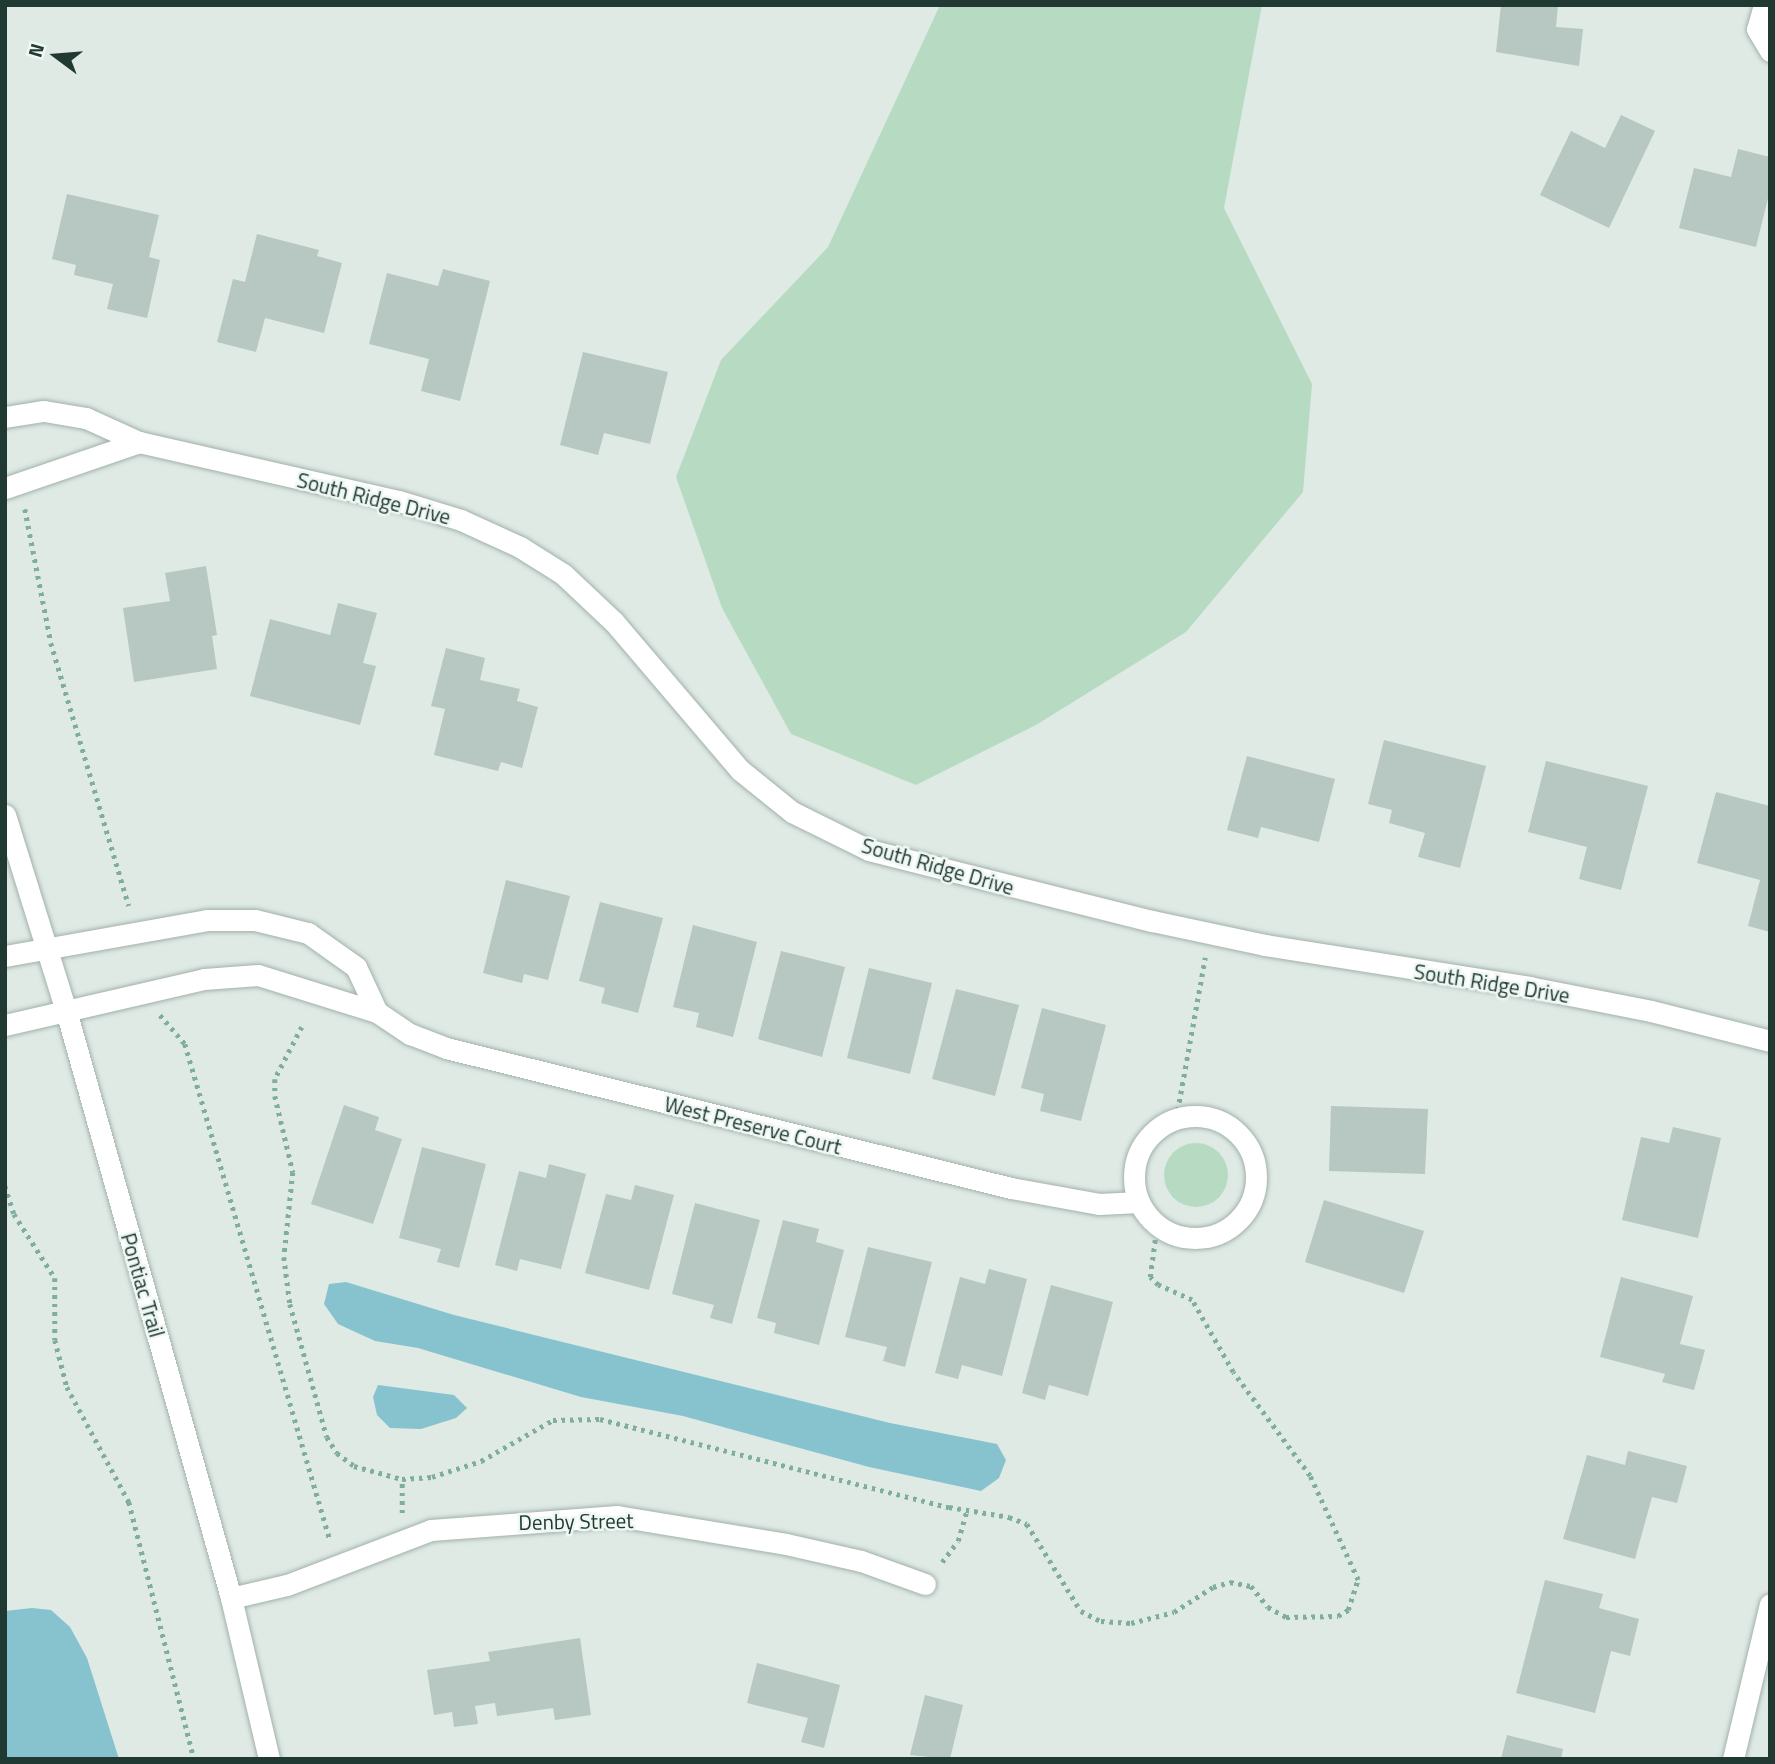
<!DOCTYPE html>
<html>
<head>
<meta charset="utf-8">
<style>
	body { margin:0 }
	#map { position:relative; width:1775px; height:1764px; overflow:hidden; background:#dfeae5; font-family:"Titillium Web",sans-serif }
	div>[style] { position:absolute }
	.green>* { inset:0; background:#b7dbc2 }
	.round { border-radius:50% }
	.water>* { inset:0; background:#86c3cf }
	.building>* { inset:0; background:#b7c7c1 }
	.path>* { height:4.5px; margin-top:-2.25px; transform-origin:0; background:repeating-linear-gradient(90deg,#7fada0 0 3.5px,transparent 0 8.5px) }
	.roads { filter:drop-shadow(0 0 2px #a2b1ac) drop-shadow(0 0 2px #a2b1ac) }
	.street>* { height:21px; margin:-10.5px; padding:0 10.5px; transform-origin:10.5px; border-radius:10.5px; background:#fff }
	.street>.ring { margin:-10.5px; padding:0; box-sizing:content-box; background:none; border:21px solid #fff; border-radius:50% }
	.secondary>* { height:21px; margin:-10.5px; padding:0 10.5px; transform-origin:10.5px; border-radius:10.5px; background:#fff }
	span { translate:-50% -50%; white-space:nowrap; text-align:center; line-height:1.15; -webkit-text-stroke:5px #eff7f3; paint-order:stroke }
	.street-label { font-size:21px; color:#203933 }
	.frame { position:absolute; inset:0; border:7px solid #203933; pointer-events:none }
	.north { position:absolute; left:21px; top:21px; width:70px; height:70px; -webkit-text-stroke:5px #eff7f3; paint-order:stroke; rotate:286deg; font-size:19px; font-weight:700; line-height:28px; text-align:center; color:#203933 }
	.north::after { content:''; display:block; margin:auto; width:24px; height:32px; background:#203933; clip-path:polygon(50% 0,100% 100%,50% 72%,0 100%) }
</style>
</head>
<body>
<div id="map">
	<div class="green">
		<i style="clip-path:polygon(940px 5px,1262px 5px,1224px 208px,1312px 384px,1303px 492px,1186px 632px,1036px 725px,916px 785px,791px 734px,722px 608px,676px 477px,721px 360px,828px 247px)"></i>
		<i class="round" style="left:1164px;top:1143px;width:64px;height:64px"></i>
	</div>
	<div class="water">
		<i style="clip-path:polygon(346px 1282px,454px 1315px,890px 1423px,997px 1444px,1006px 1460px,999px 1478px,981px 1491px,869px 1467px,683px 1416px,581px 1397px,418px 1348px,375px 1341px,338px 1324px,324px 1304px,329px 1284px)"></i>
		<i style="clip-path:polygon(378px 1385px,454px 1395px,467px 1408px,456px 1418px,421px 1429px,390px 1428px,377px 1415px,373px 1397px)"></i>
		<i style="clip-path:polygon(32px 1608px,51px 1610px,70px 1627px,87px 1658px,119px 1759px,5px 1759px,5px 1611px)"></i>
	</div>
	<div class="building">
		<i style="clip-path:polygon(1501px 5px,1558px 5px,1556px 27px,1583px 29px,1579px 66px,1496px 52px)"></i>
		<i style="clip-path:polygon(1621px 115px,1655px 131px,1609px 228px,1540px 195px,1571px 131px,1605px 148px)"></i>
		<i style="clip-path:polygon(1738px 149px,1770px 157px,1770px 190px,1756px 247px,1679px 228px,1694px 168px,1731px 177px)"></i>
		<i style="clip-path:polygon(67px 194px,159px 215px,149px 257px,160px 260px,147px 318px,107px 309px,113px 284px,74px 275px,76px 265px,52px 259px)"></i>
		<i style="clip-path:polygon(257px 234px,319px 250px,317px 256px,342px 263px,324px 333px,265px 318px,256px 352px,217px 342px,233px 279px,245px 282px)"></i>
		<i style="clip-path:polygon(443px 269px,490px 281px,460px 401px,421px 391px,429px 359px,369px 344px,387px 273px,438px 286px)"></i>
		<i style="clip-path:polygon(583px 352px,668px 372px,650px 444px,604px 433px,598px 455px,560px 445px)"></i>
		<i style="clip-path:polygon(206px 566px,217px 635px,212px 636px,217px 669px,134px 682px,123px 608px,170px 601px,165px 573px)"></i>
		<i style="clip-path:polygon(338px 603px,377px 613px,363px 663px,376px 666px,360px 725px,250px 696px,270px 619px,330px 635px)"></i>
		<i style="clip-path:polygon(446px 648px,485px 658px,480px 680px,520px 689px,517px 701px,538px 707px,522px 768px,501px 762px,498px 771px,434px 755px,445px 709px,431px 706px)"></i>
		<i style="clip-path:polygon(1384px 740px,1486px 766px,1460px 868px,1418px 857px,1425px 833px,1389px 823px,1392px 810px,1368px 804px)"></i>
		<i style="clip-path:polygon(1247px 756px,1335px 779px,1319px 842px,1261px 827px,1258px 838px,1227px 830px)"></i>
		<i style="clip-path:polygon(1546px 761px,1648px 786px,1621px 890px,1579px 879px,1587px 847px,1528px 832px)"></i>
		<i style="clip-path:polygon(1716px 792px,1770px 806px,1770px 932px,1748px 926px,1760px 880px,1697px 863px)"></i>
		<i style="clip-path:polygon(506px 880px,570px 896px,548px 980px,524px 974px,522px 983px,483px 973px)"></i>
		<i style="clip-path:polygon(600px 902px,663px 918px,638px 1013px,601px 1003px,605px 988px,579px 981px)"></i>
		<i style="clip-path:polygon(693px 925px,757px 942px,733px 1037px,696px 1027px,699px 1013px,673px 1007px)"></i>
		<i style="clip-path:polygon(781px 951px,845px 967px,822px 1057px,758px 1039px)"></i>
		<i style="clip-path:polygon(869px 968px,932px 983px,910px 1074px,847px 1058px)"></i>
		<i style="clip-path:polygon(956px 989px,1019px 1005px,995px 1096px,932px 1079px)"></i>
		<i style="clip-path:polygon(1042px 1008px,1106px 1025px,1081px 1121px,1040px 1111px,1044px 1094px,1021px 1088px)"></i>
		<i style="clip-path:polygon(344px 1105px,379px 1117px,375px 1130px,402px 1139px,373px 1224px,311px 1204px)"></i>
		<i style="clip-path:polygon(1331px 1106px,1428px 1109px,1425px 1174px,1329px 1171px)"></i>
		<i style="clip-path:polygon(1673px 1127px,1721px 1138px,1698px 1238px,1622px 1220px,1641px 1137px,1669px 1143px)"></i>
		<i style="clip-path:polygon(422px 1147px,486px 1164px,459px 1268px,437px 1262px,441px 1249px,399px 1238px)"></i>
		<i style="clip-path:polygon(549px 1164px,586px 1174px,561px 1269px,520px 1259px,517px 1271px,495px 1265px,519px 1171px,546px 1178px)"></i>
		<i style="clip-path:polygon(635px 1185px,674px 1195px,649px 1290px,585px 1273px,606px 1194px,631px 1200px)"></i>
		<i style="clip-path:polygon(1324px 1200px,1424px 1231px,1404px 1293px,1305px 1262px)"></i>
		<i style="clip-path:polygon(695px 1203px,760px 1220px,732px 1324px,710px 1318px,714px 1305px,672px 1294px)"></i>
		<i style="clip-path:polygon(783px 1220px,819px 1229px,816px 1242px,844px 1250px,819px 1345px,774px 1333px,776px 1323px,757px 1318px)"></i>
		<i style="clip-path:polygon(868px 1247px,932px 1262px,905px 1367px,883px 1361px,887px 1347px,845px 1337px)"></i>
		<i style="clip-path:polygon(989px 1269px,1027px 1279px,1002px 1376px,962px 1365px,958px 1379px,935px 1373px,960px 1277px,985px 1284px)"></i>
		<i style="clip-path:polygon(1621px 1277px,1693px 1296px,1680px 1344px,1705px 1350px,1694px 1390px,1662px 1382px,1665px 1374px,1600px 1357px)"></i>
		<i style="clip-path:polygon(1051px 1285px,1113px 1302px,1088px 1396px,1049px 1385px,1045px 1400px,1022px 1393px)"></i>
		<i style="clip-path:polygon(1628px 1451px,1687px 1466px,1677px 1503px,1652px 1497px,1635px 1559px,1563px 1539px,1587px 1455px,1625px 1465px)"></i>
		<i style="clip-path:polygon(1545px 1580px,1603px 1594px,1599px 1608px,1639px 1619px,1630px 1656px,1611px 1651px,1595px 1713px,1516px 1693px)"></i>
		<i style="clip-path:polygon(580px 1638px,591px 1715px,555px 1720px,553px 1708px,497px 1716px,495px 1703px,475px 1706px,478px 1724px,454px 1727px,452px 1712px,434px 1715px,427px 1670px,490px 1661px,488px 1652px)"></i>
		<i style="clip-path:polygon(757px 1663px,840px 1685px,824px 1748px,801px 1742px,808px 1718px,747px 1703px)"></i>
		<i style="clip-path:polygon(925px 1695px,963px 1705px,950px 1759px,910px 1755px)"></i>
		<i style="clip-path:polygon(1507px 1735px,1563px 1749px,1561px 1759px,1501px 1759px)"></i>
	</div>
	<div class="path">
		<i style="left:25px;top:509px;width:136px;rotate:79deg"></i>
		<i style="left:51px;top:643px;width:274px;rotate:73.5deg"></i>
		<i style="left:160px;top:1015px;width:38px;rotate:49deg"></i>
		<i style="left:185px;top:1044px;width:517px;rotate:73.7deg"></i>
		<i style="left:302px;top:1027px;width:59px;rotate:117.4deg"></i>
		<i style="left:275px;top:1079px;width:17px;rotate:90deg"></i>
		<i style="left:275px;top:1096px;width:78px;rotate:76.7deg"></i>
		<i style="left:293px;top:1172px;width:85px;rotate:96deg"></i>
		<i style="left:284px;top:1257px;width:47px;rotate:82.7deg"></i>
		<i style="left:290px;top:1304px;width:138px;rotate:74.5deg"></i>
		<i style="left:327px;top:1437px;width:19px;rotate:58deg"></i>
		<i style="left:337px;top:1453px;width:21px;rotate:37deg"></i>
		<i style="left:354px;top:1466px;width:50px;rotate:15.2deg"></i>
		<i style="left:402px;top:1479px;width:30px;rotate:-4deg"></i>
		<i style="left:432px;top:1477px;width:52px;rotate:-18.1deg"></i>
		<i style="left:481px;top:1461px;width:83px;rotate:-29.7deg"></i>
		<i style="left:553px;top:1420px;width:47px;rotate:-1.2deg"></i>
		<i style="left:600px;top:1419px;width:360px;rotate:14.2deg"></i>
		<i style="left:949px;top:1507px;width:61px;rotate:9.5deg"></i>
		<i style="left:1009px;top:1517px;width:19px;rotate:21deg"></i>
		<i style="left:1027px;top:1524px;width:102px;rotate:58.2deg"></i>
		<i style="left:1081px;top:1611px;width:22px;rotate:27deg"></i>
		<i style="left:1101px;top:1621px;width:30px;rotate:4deg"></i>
		<i style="left:1131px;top:1623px;width:44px;rotate:-14.3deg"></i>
		<i style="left:1174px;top:1612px;width:46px;rotate:-32.7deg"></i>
		<i style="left:1213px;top:1587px;width:18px;rotate:-16deg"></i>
		<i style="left:1230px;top:1582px;width:21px;rotate:11deg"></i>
		<i style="left:1251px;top:1586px;width:27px;rotate:51deg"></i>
		<i style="left:1268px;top:1607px;width:21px;rotate:29deg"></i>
		<i style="left:1286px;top:1617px;width:52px;rotate:-1.1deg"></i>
		<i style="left:1338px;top:1616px;width:12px;rotate:-31deg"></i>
		<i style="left:1348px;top:1610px;width:32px;rotate:-72deg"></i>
		<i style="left:1358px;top:1580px;width:115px;rotate:-114.8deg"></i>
		<i style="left:1310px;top:1476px;width:129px;rotate:-126.5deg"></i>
		<i style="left:1233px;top:1372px;width:83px;rotate:-119.7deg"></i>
		<i style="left:1192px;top:1300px;width:37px;rotate:-156deg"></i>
		<i style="left:1158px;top:1285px;width:11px;rotate:-135deg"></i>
		<i style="left:1150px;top:1277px;width:52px;rotate:-82.3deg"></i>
		<i style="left:1176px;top:1119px;width:164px;rotate:-79.8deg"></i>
		<i style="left:5px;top:1186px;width:29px;rotate:72deg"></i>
		<i style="left:14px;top:1214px;width:76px;rotate:57.4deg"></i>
		<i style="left:55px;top:1278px;width:62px;rotate:90deg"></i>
		<i style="left:55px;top:1340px;width:49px;rotate:75.7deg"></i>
		<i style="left:67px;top:1387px;width:131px;rotate:61.7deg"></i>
		<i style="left:129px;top:1502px;width:265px;rotate:75.8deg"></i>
		<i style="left:402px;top:1513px;width:34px;rotate:-90deg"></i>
		<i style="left:942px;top:1562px;width:26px;rotate:-53deg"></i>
		<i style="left:958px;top:1541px;width:32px;rotate:-74deg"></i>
	</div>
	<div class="roads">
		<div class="street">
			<i style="left:1764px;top:5px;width:25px;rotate:106deg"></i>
			<i style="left:1757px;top:29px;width:26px;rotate:59deg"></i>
			<i style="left:5px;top:417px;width:39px;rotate:-9deg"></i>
			<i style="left:44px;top:411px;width:43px;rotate:9.5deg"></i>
			<i style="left:86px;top:418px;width:58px;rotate:24.4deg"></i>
			<i style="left:139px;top:442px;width:267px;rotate:12.8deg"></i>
			<i style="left:399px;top:501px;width:65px;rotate:17deg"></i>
			<i style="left:461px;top:520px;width:65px;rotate:24.6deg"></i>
			<i style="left:520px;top:547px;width:51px;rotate:32.1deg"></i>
			<i style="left:563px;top:574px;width:70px;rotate:43.3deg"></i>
			<i style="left:614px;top:622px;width:194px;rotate:49.6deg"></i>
			<i style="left:740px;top:770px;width:67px;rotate:38.9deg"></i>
			<i style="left:792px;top:812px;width:86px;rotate:26.3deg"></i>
			<i style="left:869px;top:850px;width:292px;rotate:14.1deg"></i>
			<i style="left:1152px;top:921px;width:116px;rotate:12deg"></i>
			<i style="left:1265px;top:945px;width:267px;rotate:9deg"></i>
			<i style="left:1529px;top:987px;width:124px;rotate:11.1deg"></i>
			<i style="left:1651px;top:1011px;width:123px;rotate:14.1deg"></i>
			<i style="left:5px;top:488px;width:142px;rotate:-18.9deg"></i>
			<i style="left:5px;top:956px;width:205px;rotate:-10.1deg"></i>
			<i style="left:207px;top:920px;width:48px"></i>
			<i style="left:255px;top:920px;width:55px;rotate:13.8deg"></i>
			<i style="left:308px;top:933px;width:59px;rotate:35.3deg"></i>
			<i style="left:356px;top:967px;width:50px;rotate:65deg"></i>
			<i style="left:5px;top:1025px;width:204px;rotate:-13deg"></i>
			<i style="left:204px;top:979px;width:54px;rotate:-4.2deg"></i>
			<i style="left:258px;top:975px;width:125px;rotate:17.3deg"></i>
			<i style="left:377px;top:1012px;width:40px;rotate:34deg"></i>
			<i style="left:410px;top:1034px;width:39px;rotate:21deg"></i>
			<i style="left:446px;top:1048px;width:582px;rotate:13.92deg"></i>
			<i style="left:1011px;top:1188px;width:89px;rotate:10.3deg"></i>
			<i style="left:1099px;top:1204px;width:40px;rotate:-2.9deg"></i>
			<i class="ring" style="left:1134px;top:1116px;width:101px;height:101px"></i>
			<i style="left:231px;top:1598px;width:57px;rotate:-13.1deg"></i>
			<i style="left:287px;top:1585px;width:154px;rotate:-20.9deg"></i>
			<i style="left:431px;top:1530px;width:187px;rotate:-4.3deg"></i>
			<i style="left:617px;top:1516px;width:171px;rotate:9.4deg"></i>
			<i style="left:786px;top:1544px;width:77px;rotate:12.8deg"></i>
			<i style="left:861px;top:1561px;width:68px;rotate:19.8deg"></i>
			<i style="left:1733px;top:1759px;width:159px;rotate:-76.6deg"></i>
		</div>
		<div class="secondary">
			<i style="left:5px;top:815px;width:208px;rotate:72.7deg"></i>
			<i style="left:67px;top:1014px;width:607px;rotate:74.31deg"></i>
			<i style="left:231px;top:1598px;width:165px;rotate:76.7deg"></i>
		</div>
	</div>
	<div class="street-label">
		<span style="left:374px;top:498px;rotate:14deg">South Ridge Drive</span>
		<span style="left:938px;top:866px;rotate:16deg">South Ridge Drive</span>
		<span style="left:1492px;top:983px;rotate:9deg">South Ridge Drive</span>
		<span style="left:753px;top:1125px;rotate:14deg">West Preserve Court</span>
		<span style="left:143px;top:1285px;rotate:74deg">Pontiac Trail</span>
		<span style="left:576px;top:1521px;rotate:-1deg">Denby Street</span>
	</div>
	<div class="frame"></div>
	<div class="north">N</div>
</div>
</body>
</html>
